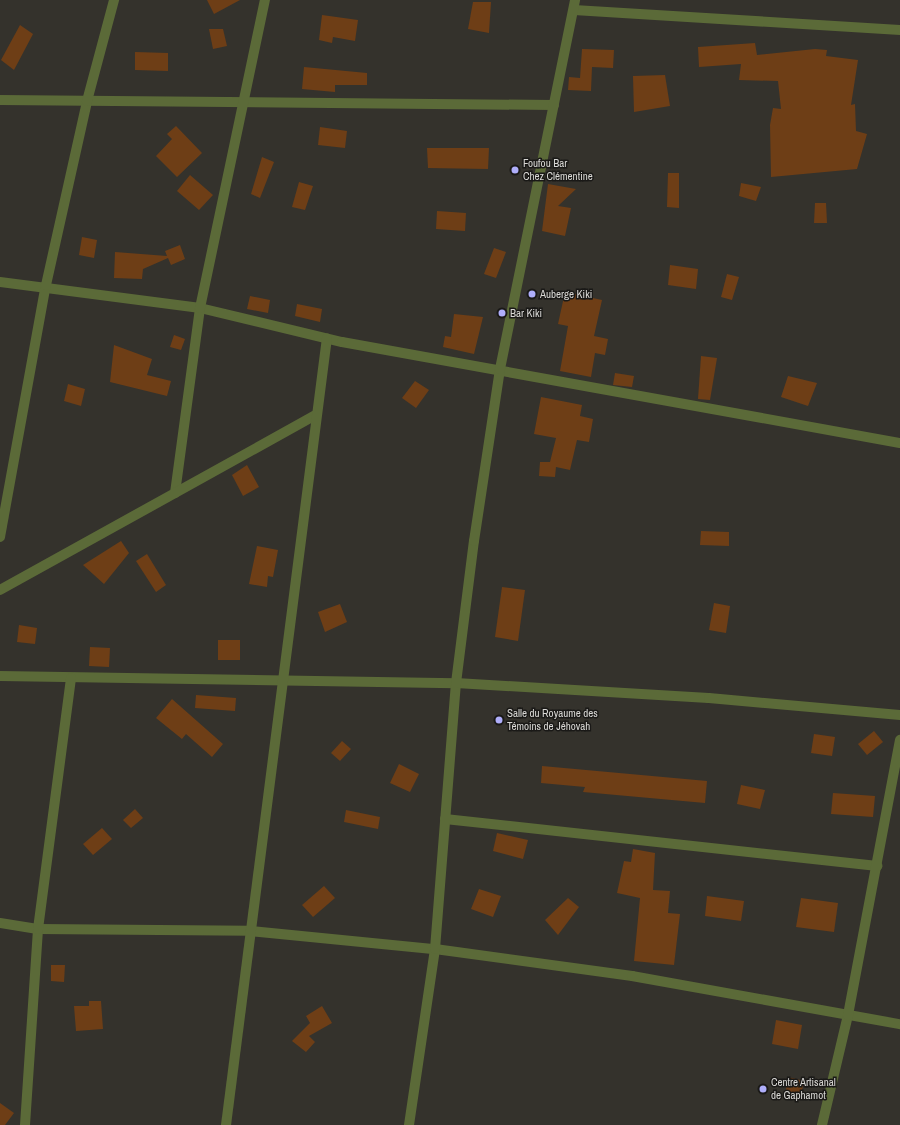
<!DOCTYPE html>
<html>
<head>
<meta charset="utf-8">
<style>
	body { margin:0 }
	#map { position:relative; width:900px; height:1125px; overflow:hidden; background:#34322c; font-family:"Archivo Narrow",sans-serif }
	div>[style] { position:absolute }
	.building>* { inset:0; background:#6e3e16 }
	.street>* { height:10px; margin:-5px; padding:0 5px; transform-origin:5px; border-radius:5px; background:#5b6a38 }
	.dots>* { width:11px; height:11px; translate:-50% -50%; box-sizing:border-box; border:2px solid #1a1917; border-radius:50% }
	span { translate:-50% -50%; white-space:nowrap; text-align:center; line-height:1.15; -webkit-text-stroke:3px #1a1917; paint-order:stroke }
	.poi-label { font-size:11px; color:#d9d8d5 }
	.left { translate:0 -50%; text-align:left }
</style>
</head>
<body>
<div id="map">
	<div class="building">
		<i style="clip-path:polygon(207px 0,240px 0,214px 14px)"></i>
		<i style="clip-path:polygon(473px 2px,491px 2px,489px 33px,468px 29px)"></i>
		<i style="clip-path:polygon(322px 15px,358px 20px,355px 41px,333px 37px,332px 43px,319px 40px)"></i>
		<i style="clip-path:polygon(20px 25px,33px 34px,14px 70px,1px 60px)"></i>
		<i style="clip-path:polygon(209px 29px,223px 29px,227px 46px,213px 49px)"></i>
		<i style="clip-path:polygon(755px 43px,757px 55px,815px 49px,827px 50px,826px 56px,858px 60px,851px 105px,855px 104px,856px 131px,867px 134px,857px 169px,771px 177px,770px 125px,773px 108px,781px 109px,778px 81px,739px 80px,741px 64px,699px 67px,698px 47px)"></i>
		<i style="clip-path:polygon(582px 49px,614px 50px,613px 68px,592px 67px,591px 91px,568px 90px,569px 77px,580px 78px)"></i>
		<i style="clip-path:polygon(135px 52px,168px 53px,168px 71px,135px 70px)"></i>
		<i style="clip-path:polygon(304px 67px,367px 73px,367px 85px,335px 85px,335px 92px,302px 89px)"></i>
		<i style="clip-path:polygon(665px 75px,670px 106px,634px 112px,633px 76px)"></i>
		<i style="clip-path:polygon(176px 126px,202px 153px,177px 177px,156px 156px,172px 139px,167px 134px)"></i>
		<i style="clip-path:polygon(320px 127px,347px 131px,345px 148px,318px 145px)"></i>
		<i style="clip-path:polygon(427px 148px,489px 148px,488px 169px,428px 168px)"></i>
		<i style="clip-path:polygon(262px 157px,274px 162px,260px 198px,251px 194px)"></i>
		<i style="clip-path:polygon(668px 173px,679px 173px,679px 208px,667px 207px)"></i>
		<i style="clip-path:polygon(190px 175px,213px 195px,199px 210px,177px 191px)"></i>
		<i style="clip-path:polygon(299px 182px,313px 186px,305px 210px,292px 207px)"></i>
		<i style="clip-path:polygon(741px 183px,761px 187px,756px 201px,739px 196px)"></i>
		<i style="clip-path:polygon(548px 184px,576px 189px,558px 206px,571px 208px,565px 236px,542px 231px)"></i>
		<i style="clip-path:polygon(815px 203px,826px 203px,827px 223px,814px 223px)"></i>
		<i style="clip-path:polygon(437px 211px,466px 213px,465px 231px,436px 229px)"></i>
		<i style="clip-path:polygon(82px 237px,97px 240px,94px 258px,79px 255px)"></i>
		<i style="clip-path:polygon(180px 245px,185px 259px,171px 265px,168px 258px,143px 269px,142px 279px,114px 278px,115px 252px,167px 256px,165px 251px)"></i>
		<i style="clip-path:polygon(494px 248px,506px 252px,496px 278px,484px 274px)"></i>
		<i style="clip-path:polygon(670px 265px,698px 269px,696px 289px,668px 285px)"></i>
		<i style="clip-path:polygon(727px 274px,739px 277px,732px 300px,721px 297px)"></i>
		<i style="clip-path:polygon(565px 292px,602px 300px,594px 336px,608px 339px,605px 355px,595px 353px,591px 377px,560px 371px,568px 326px,558px 324px)"></i>
		<i style="clip-path:polygon(250px 296px,270px 300px,268px 313px,247px 309px)"></i>
		<i style="clip-path:polygon(297px 304px,322px 309px,320px 322px,295px 316px)"></i>
		<i style="clip-path:polygon(454px 314px,483px 317px,474px 354px,443px 347px,445px 336px,451px 337px)"></i>
		<i style="clip-path:polygon(174px 335px,185px 339px,181px 350px,170px 347px)"></i>
		<i style="clip-path:polygon(114px 345px,152px 359px,147px 375px,171px 381px,167px 396px,110px 382px)"></i>
		<i style="clip-path:polygon(701px 356px,717px 358px,710px 400px,698px 399px)"></i>
		<i style="clip-path:polygon(615px 373px,634px 376px,632px 387px,613px 385px)"></i>
		<i style="clip-path:polygon(788px 376px,817px 383px,808px 406px,781px 397px)"></i>
		<i style="clip-path:polygon(415px 381px,429px 390px,416px 408px,402px 398px)"></i>
		<i style="clip-path:polygon(68px 384px,85px 389px,81px 406px,64px 401px)"></i>
		<i style="clip-path:polygon(541px 397px,582px 405px,580px 416px,593px 419px,589px 442px,577px 440px,570px 470px,556px 467px,555px 477px,539px 476px,540px 462px,550px 462px,556px 438px,534px 434px)"></i>
		<i style="clip-path:polygon(247px 465px,259px 487px,243px 496px,232px 475px)"></i>
		<i style="clip-path:polygon(701px 531px,729px 532px,729px 546px,700px 545px)"></i>
		<i style="clip-path:polygon(121px 541px,129px 553px,104px 584px,83px 565px)"></i>
		<i style="clip-path:polygon(257px 546px,278px 550px,273px 577px,268px 576px,267px 587px,249px 584px)"></i>
		<i style="clip-path:polygon(147px 554px,166px 585px,156px 592px,136px 561px)"></i>
		<i style="clip-path:polygon(502px 587px,525px 590px,518px 641px,495px 637px)"></i>
		<i style="clip-path:polygon(714px 603px,730px 606px,726px 633px,709px 630px)"></i>
		<i style="clip-path:polygon(340px 604px,347px 622px,325px 632px,318px 612px)"></i>
		<i style="clip-path:polygon(19px 625px,37px 628px,35px 644px,17px 642px)"></i>
		<i style="clip-path:polygon(218px 640px,240px 640px,240px 660px,218px 660px)"></i>
		<i style="clip-path:polygon(90px 647px,110px 648px,109px 667px,89px 666px)"></i>
		<i style="clip-path:polygon(196px 695px,236px 698px,235px 711px,195px 708px)"></i>
		<i style="clip-path:polygon(172px 699px,223px 744px,212px 757px,186px 734px,182px 739px,156px 718px)"></i>
		<i style="clip-path:polygon(874px 731px,883px 742px,867px 755px,858px 744px)"></i>
		<i style="clip-path:polygon(814px 734px,835px 737px,832px 756px,811px 753px)"></i>
		<i style="clip-path:polygon(342px 741px,351px 749px,340px 761px,331px 753px)"></i>
		<i style="clip-path:polygon(399px 764px,419px 774px,410px 792px,390px 783px)"></i>
		<i style="clip-path:polygon(542px 766px,707px 781px,705px 803px,583px 792px,585px 787px,541px 783px)"></i>
		<i style="clip-path:polygon(741px 785px,765px 790px,760px 809px,737px 804px)"></i>
		<i style="clip-path:polygon(833px 793px,875px 796px,873px 817px,831px 814px)"></i>
		<i style="clip-path:polygon(135px 809px,143px 818px,131px 828px,123px 820px)"></i>
		<i style="clip-path:polygon(346px 810px,380px 817px,378px 829px,344px 822px)"></i>
		<i style="clip-path:polygon(102px 828px,112px 839px,93px 855px,83px 844px)"></i>
		<i style="clip-path:polygon(497px 833px,528px 840px,523px 859px,493px 851px)"></i>
		<i style="clip-path:polygon(633px 849px,655px 853px,653px 890px,670px 891px,668px 913px,680px 914px,674px 965px,634px 961px,640px 898px,617px 893px,624px 861px,631px 862px)"></i>
		<i style="clip-path:polygon(324px 886px,335px 898px,313px 917px,302px 905px)"></i>
		<i style="clip-path:polygon(479px 889px,501px 896px,493px 917px,471px 909px)"></i>
		<i style="clip-path:polygon(707px 896px,744px 901px,741px 921px,705px 916px)"></i>
		<i style="clip-path:polygon(568px 898px,579px 907px,558px 935px,545px 920px)"></i>
		<i style="clip-path:polygon(801px 898px,838px 903px,834px 932px,796px 927px)"></i>
		<i style="clip-path:polygon(51px 965px,65px 965px,64px 982px,51px 981px)"></i>
		<i style="clip-path:polygon(89px 1001px,101px 1001px,103px 1029px,76px 1031px,74px 1006px,89px 1006px)"></i>
		<i style="clip-path:polygon(322px 1006px,332px 1023px,309px 1036px,315px 1042px,306px 1052px,292px 1041px,310px 1023px,306px 1016px)"></i>
		<i style="clip-path:polygon(776px 1020px,802px 1025px,798px 1049px,772px 1044px)"></i>
		<i style="clip-path:polygon(788px 1077px,804px 1081px,800px 1099px,785px 1096px)"></i>
		<i style="clip-path:polygon(0 1103px,14px 1113px,5px 1125px,0 1125px)"></i>
	</div>
	<div class="street">
		<i style="left:574px;top:10px;width:327px;rotate:3.5deg"></i>
		<i style="left:0;top:100px;width:554px;rotate:0.52deg"></i>
		<i style="left:0;top:282px;width:202px;rotate:7.4deg"></i>
		<i style="left:200px;top:308px;width:146px;rotate:13.5deg"></i>
		<i style="left:342px;top:342px;width:567px;rotate:10.26deg"></i>
		<i style="left:175px;top:493px;width:187px;rotate:-82.3deg"></i>
		<i style="left:200px;top:308px;width:315px;rotate:-78.1deg"></i>
		<i style="left:0;top:537px;width:256px;rotate:-79.7deg"></i>
		<i style="left:46px;top:285px;width:189px;rotate:-77.4deg"></i>
		<i style="left:87px;top:101px;width:105px;rotate:-75deg"></i>
		<i style="left:0;top:590px;width:361px;rotate:-29deg"></i>
		<i style="left:0;top:676px;width:456px;rotate:0.9deg"></i>
		<i style="left:456px;top:683px;width:253px;rotate:3.4deg"></i>
		<i style="left:709px;top:698px;width:192px;rotate:5.1deg"></i>
		<i style="left:445px;top:819px;width:435px;rotate:6.2deg"></i>
		<i style="left:0;top:923px;width:38px;rotate:9deg"></i>
		<i style="left:38px;top:929px;width:212px;rotate:0.5deg"></i>
		<i style="left:250px;top:931px;width:186px;rotate:5.6deg"></i>
		<i style="left:435px;top:949px;width:199px;rotate:7.8deg"></i>
		<i style="left:632px;top:976px;width:272px;rotate:10.2deg"></i>
		<i style="left:25px;top:1125px;width:196px;rotate:-86.2deg"></i>
		<i style="left:38px;top:929px;width:253px;rotate:-82.5deg"></i>
		<i style="left:226px;top:1125px;width:793px;rotate:-82.69deg"></i>
		<i style="left:409px;top:1125px;width:178px;rotate:-81.6deg"></i>
		<i style="left:435px;top:949px;width:267px;rotate:-85.5deg"></i>
		<i style="left:456px;top:683px;width:143px;rotate:-82.8deg"></i>
		<i style="left:474px;top:541px;width:174px;rotate:-81.4deg"></i>
		<i style="left:500px;top:369px;width:377px;rotate:-78.5deg"></i>
		<i style="left:822px;top:1125px;width:113px;rotate:-76.7deg"></i>
		<i style="left:848px;top:1015px;width:280px;rotate:-79.3deg"></i>
	</div>
	<div class="dots">
		<i style="left:515px;top:170px;background:#afaefa"></i>
		<i style="left:532px;top:294px;background:#afaefa"></i>
		<i style="left:502px;top:313px;background:#afaefa"></i>
		<i style="left:499px;top:720px;background:#afaefa"></i>
		<i style="left:763px;top:1089px;background:#afaefa"></i>
	</div>
	<div class="poi-label">
		<span class="left" style="left:523px;top:170px">Foufou Bar<br>Chez Clémentine</span>
		<span class="left" style="left:540px;top:294px">Auberge Kiki</span>
		<span class="left" style="left:510px;top:313px">Bar Kiki</span>
		<span class="left" style="left:507px;top:720px">Salle du Royaume des<br>Témoins de Jéhovah</span>
		<span class="left" style="left:771px;top:1089px">Centre Artisanal<br>de Gaphamot</span>
	</div>
</div>
</body>
</html>
